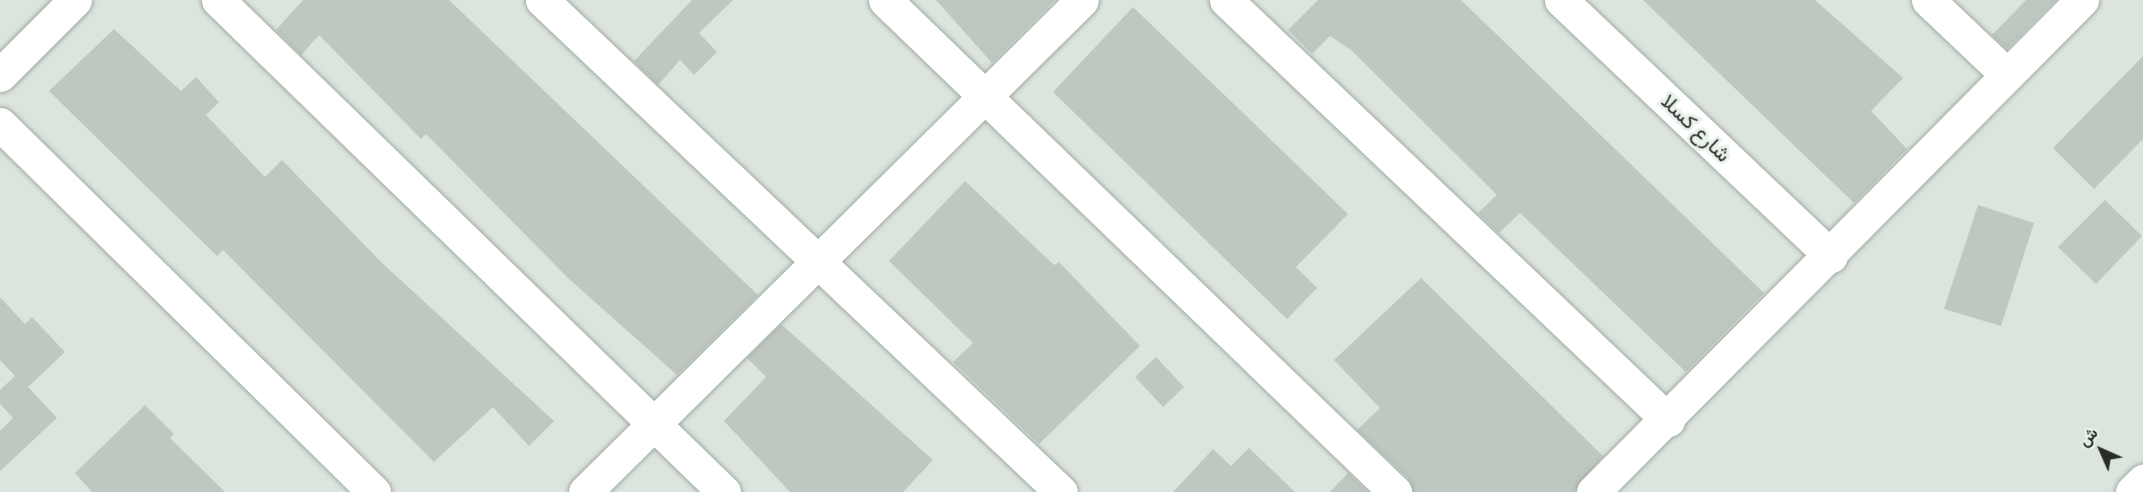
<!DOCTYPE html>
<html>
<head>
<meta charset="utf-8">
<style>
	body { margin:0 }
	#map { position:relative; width:2143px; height:492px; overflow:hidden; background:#dbe5dd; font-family:"Zilla Slab",Vazirmatn,serif }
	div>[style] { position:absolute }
	.building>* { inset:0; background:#bec8c0 }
	.roads { filter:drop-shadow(0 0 2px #a1aba3) drop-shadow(0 0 2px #a1aba3) }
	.street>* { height:33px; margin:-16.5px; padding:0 16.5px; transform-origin:16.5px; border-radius:16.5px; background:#fff }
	span { translate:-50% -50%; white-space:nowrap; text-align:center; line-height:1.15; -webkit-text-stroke:6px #e8f2ea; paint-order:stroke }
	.street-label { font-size:21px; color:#282c29 }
	.north { position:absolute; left:2071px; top:420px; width:60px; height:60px; -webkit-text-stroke:4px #e8f2ea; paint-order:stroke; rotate:315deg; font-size:16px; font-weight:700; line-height:24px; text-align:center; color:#282c29 }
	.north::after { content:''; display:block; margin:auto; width:21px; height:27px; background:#282c29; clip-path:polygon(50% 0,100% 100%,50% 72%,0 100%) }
</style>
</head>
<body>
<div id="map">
	<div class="building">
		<i style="clip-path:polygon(303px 0,449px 0,758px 295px,677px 375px,569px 279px,426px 134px,421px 139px,319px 35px,301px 55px,276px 30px)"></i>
		<i style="clip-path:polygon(692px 0,733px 0,699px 33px,717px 52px,694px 75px,680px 60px,658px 85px,634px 61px)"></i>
		<i style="clip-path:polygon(936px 0,1055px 0,992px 63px)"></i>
		<i style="clip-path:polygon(1318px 0,1461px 0,1764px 293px,1686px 372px,1520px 213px,1499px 233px,1478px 213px,1497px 195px,1350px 49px,1330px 36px,1312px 54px,1288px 30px)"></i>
		<i style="clip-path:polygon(1643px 0,1815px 0,1903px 78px,1871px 111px,1907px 149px,1854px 203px)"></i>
		<i style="clip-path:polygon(2026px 0,2056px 0,2007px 49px,1992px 35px)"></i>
		<i style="clip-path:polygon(1133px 7px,1348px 214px,1296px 267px,1317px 288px,1287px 319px,1053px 92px)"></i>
		<i style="clip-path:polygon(114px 29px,181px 91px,196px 77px,219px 102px,206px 115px,265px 177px,282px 160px,381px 262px,554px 421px,529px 446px,493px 407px,434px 462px,223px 250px,217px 256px,49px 91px)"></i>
		<i style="clip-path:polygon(2143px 56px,2143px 139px,2094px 189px,2053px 148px)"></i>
		<i style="clip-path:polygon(965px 181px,1054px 265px,1059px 262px,1140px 346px,1039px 444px,953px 362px,973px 343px,889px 261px)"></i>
		<i style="clip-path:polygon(2105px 200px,2142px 236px,2096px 284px,2058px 247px)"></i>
		<i style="clip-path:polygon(1978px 205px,2034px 223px,2001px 326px,1944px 309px)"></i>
		<i style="clip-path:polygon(1421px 278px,1603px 456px,1574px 492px,1413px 492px,1408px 478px,1357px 430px,1380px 408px,1334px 360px)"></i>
		<i style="clip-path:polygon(0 297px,25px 324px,32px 317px,65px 352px,28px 387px,57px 418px,0 471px,0 431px,13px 418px,0 404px,0 390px,15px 376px,0 360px)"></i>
		<i style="clip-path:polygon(781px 324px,933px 460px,903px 492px,790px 492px,724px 421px,766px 377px,747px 358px)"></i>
		<i style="clip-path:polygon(1156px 357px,1184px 387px,1163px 407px,1135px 377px)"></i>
		<i style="clip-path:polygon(145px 405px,174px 434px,170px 438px,225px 492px,92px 492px,75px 473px)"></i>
		<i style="clip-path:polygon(1249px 448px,1295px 492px,1173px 492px,1213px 449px,1231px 466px)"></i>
		<i style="clip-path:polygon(1348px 473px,1368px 492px,1330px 492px)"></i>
	</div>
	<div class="roads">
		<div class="street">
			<i style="left:218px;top:0;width:706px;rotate:44.2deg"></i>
			<i style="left:542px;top:0;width:715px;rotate:43.47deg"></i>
			<i style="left:885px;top:0;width:709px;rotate:43.97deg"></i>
			<i style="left:1226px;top:0;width:610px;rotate:43.54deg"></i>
			<i style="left:1561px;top:0;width:372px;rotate:43.5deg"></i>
			<i style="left:1928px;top:0;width:109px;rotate:43.5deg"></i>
			<i style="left:0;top:75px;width:106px;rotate:-45deg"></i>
			<i style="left:0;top:124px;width:525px;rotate:44.54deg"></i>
			<i style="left:585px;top:492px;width:699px;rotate:-44.71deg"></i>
			<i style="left:1593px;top:492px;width:694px;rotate:-45.18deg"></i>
			<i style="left:2132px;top:492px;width:16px;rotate:-45deg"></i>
		</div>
	</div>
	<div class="street-label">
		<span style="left:1696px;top:128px;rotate:44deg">شارع كسلا</span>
	</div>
	<div class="north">ش</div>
</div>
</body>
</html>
